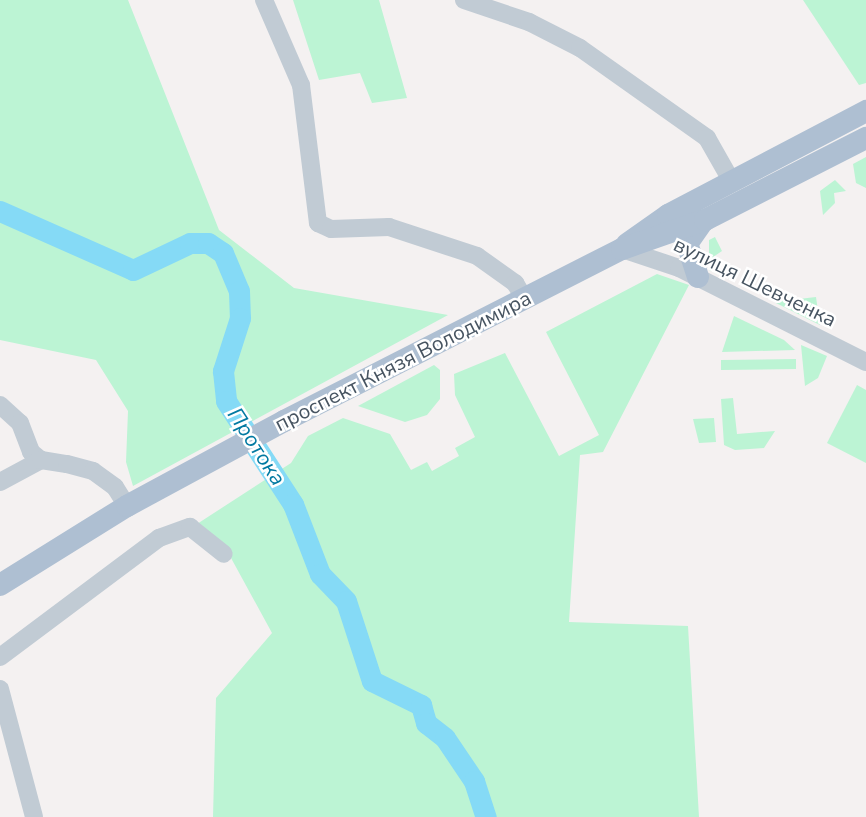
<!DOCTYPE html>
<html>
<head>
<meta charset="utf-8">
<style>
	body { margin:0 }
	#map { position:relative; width:866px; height:817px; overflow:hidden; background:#f4f1f1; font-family:"Nunito Sans",sans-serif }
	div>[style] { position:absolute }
	.green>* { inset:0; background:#bcf4d4 }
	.river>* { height:21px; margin:-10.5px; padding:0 10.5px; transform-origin:10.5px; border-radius:10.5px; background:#85daf6 }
	.minor>* { height:18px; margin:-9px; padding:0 9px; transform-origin:9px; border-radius:9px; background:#c1cbd4 }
	.major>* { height:22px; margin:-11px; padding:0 11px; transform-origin:11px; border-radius:11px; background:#aebfd2 }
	span { translate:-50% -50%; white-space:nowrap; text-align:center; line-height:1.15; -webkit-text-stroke:5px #fff; paint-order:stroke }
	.street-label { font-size:21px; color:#475461 }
	.water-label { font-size:22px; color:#037aa2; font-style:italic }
</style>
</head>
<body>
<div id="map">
	<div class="green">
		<i style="clip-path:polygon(0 0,128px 0,219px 230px,294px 288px,448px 315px,133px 486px,126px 462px,128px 411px,96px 360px,0 340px)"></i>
		<i style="clip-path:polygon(293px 0,379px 0,407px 98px,372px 103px,360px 73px,319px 80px)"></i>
		<i style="clip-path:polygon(803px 0,866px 0,866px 83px,859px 85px)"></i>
		<i style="clip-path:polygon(866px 157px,866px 188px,856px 183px,853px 164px)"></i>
		<i style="clip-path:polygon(835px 180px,846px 191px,834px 193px,835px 203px,823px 215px,820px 191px)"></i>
		<i style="clip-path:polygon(715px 237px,722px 251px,713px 257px,722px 276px,709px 270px,709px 240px)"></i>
		<i style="clip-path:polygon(657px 274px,689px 285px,603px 452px,580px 455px,569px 622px,688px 626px,699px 817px,213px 817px,216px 698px,272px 633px,225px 547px,197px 524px,291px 463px,308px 436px,343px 418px,390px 434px,411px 470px,427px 462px,432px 471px,459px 456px,455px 448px,475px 437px,455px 395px,454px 374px,505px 353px,559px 456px,599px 435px,546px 332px)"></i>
		<i style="clip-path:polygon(789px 292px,790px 300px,816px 297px,820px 325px,776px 303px,775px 294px)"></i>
		<i style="clip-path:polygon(734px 316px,784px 340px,795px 350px,722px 352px)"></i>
		<i style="clip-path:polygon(801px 345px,827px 356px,818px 378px,805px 386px)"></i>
		<i style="clip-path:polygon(796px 359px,796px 369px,721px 370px,721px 360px)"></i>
		<i style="clip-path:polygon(434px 365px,440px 370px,440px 399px,427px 415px,405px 422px,358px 406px)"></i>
		<i style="clip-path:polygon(857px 385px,866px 390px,866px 463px,827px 443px)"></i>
		<i style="clip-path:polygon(733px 398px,737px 434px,775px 431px,764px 448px,735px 450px,724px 445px,721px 399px)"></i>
		<i style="clip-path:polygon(714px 418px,716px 442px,699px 443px,693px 419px)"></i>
	</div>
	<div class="river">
		<i style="left:0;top:211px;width:145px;rotate:23.9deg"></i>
		<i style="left:133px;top:270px;width:63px;rotate:-25.3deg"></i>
		<i style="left:190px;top:243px;width:18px"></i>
		<i style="left:208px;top:243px;width:18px;rotate:34deg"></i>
		<i style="left:223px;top:253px;width:41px;rotate:67.2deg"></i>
		<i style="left:239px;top:291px;width:27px;rotate:88deg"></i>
		<i style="left:240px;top:318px;width:56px;rotate:107.8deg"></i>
		<i style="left:223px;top:371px;width:30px;rotate:84deg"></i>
		<i style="left:226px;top:401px;width:123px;rotate:57deg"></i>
		<i style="left:293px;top:504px;width:75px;rotate:68.9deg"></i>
		<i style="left:320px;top:574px;width:37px;rotate:46deg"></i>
		<i style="left:346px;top:601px;width:84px;rotate:72deg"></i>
		<i style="left:372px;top:681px;width:55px;rotate:26.1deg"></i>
		<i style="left:421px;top:705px;width:19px;rotate:74deg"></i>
		<i style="left:426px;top:723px;width:24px;rotate:38deg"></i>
		<i style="left:445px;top:738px;width:52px;rotate:56deg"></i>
		<i style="left:474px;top:781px;width:38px;rotate:72deg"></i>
	</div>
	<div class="minor">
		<i style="left:264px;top:0;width:93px;rotate:66.5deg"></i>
		<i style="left:301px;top:85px;width:139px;rotate:83deg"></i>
		<i style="left:318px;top:223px;width:14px;rotate:25deg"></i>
		<i style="left:331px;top:229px;width:58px;rotate:-2deg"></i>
		<i style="left:389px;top:227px;width:93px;rotate:18.2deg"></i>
		<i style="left:477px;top:256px;width:47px;rotate:35.4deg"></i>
		<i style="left:515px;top:283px;width:17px;rotate:59deg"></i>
		<i style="left:464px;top:0;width:69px;rotate:18.7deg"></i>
		<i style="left:529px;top:22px;width:57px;rotate:27deg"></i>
		<i style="left:580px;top:48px;width:156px;rotate:35.3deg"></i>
		<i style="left:707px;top:138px;width:51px;rotate:60.4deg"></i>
		<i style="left:622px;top:249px;width:60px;rotate:18.4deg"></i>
		<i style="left:679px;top:268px;width:209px;rotate:26.7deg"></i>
		<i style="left:0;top:405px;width:27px;rotate:42deg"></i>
		<i style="left:20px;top:423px;width:31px;rotate:69deg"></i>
		<i style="left:31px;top:452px;width:13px;rotate:39deg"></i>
		<i style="left:0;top:482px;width:47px;rotate:-28.2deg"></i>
		<i style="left:41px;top:460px;width:26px;rotate:9deg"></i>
		<i style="left:67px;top:464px;width:27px;rotate:15deg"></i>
		<i style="left:93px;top:471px;width:27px;rotate:36deg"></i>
		<i style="left:115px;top:487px;width:22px;rotate:58deg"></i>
		<i style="left:0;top:657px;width:199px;rotate:-36.8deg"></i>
		<i style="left:159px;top:538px;width:33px;rotate:-20deg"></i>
		<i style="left:190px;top:527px;width:43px;rotate:38.5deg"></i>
		<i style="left:0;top:689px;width:132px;rotate:75.1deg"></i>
	</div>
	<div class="major">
		<i style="left:627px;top:244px;width:50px;rotate:-35.3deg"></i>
		<i style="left:668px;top:215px;width:224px;rotate:-27.7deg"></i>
		<i style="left:698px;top:277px;width:35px;rotate:-108deg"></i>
		<i style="left:687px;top:244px;width:28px;rotate:-55deg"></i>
		<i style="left:0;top:585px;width:150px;rotate:-31.9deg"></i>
		<i style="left:127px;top:506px;width:179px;rotate:-28.4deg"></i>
		<i style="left:284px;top:421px;width:379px;rotate:-27deg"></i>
		<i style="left:622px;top:249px;width:88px;rotate:-19.3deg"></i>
		<i style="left:705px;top:220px;width:181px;rotate:-27deg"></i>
	</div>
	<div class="street-label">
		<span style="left:755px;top:282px;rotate:26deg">вулиця Шевченка</span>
		<span style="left:403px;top:361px;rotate:-27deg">проспект Князя Володимира</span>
	</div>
	<div class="water-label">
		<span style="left:256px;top:447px;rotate:57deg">Протока</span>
	</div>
</div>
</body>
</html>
